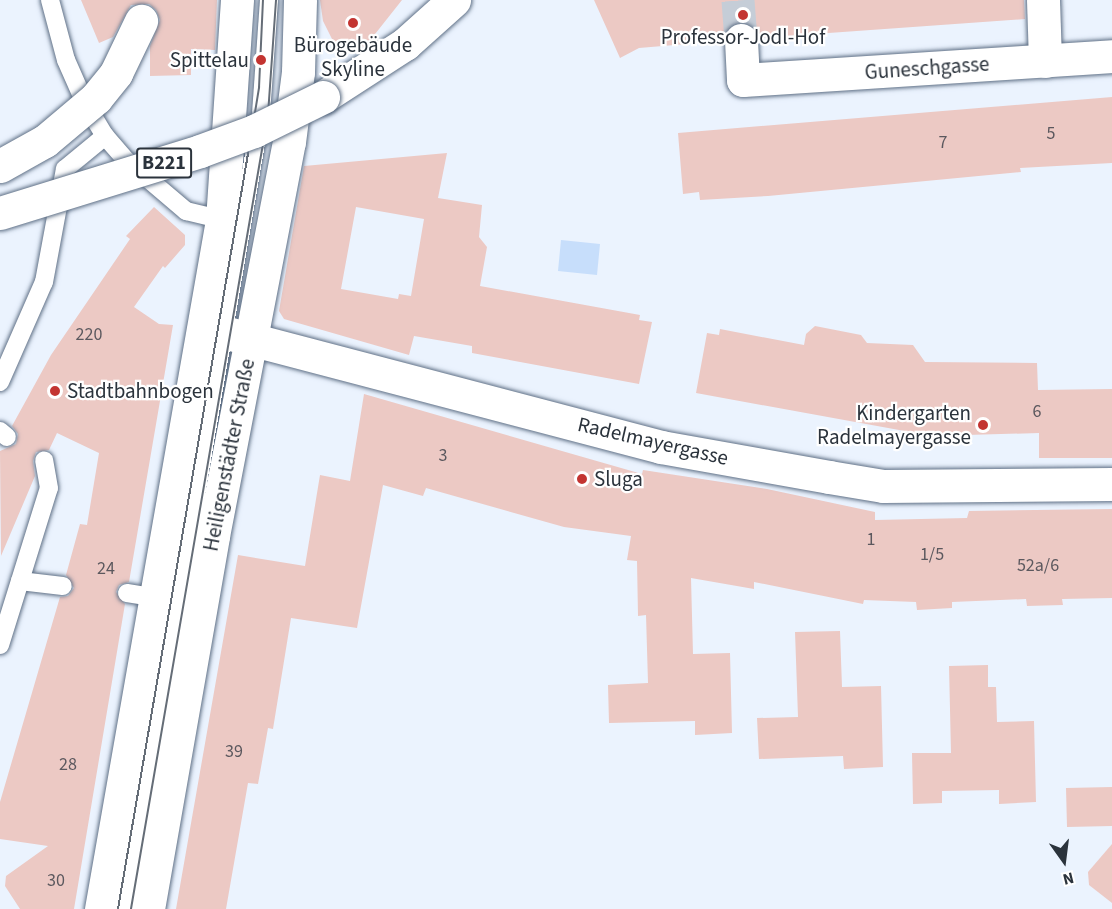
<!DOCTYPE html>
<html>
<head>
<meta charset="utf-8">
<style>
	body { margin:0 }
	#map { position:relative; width:1112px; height:909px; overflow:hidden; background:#ebf3fe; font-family:"Source Sans 3",sans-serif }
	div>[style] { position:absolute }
	.green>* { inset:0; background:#c7defb }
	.building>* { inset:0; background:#ecc9c4 }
	.minor-tunnel>* { height:33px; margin-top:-16.5px; transform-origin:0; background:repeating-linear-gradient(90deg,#c5cdd7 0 33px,transparent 0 49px) }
	.roads { filter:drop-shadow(0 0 2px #5f7086) drop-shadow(0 0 2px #5f7086) }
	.service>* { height:18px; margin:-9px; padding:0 9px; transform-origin:9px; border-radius:9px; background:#fff }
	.minor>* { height:33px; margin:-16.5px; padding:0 16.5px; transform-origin:16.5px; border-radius:16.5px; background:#fff }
	.secondary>* { height:33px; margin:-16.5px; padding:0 16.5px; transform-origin:16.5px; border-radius:16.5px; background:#fff }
	.primary>* { height:33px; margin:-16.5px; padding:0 16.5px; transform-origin:16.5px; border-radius:16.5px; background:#fff }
	.tram>* { height:1.5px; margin:-0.75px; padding:0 0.75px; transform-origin:0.75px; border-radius:0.75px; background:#656d77 }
	.bridges { filter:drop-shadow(0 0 2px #5f7086) drop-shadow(0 0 2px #5f7086) }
	.primary-bridge>* { height:33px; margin:-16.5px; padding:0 16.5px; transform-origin:16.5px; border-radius:16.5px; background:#fff }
	.dots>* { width:16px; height:16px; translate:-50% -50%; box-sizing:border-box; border:3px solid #fff; border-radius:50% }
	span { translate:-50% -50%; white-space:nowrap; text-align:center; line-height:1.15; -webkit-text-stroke:4.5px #fff; paint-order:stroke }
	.number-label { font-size:18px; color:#5b585e }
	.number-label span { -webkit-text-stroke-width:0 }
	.shield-label span { padding:2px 4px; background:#fff; border:2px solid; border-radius:4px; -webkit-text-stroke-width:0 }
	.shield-label { font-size:20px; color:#2b333c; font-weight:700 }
	.poi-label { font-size:21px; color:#2b333c }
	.right { translate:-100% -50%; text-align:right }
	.left { translate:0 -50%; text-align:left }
	.street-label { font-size:21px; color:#2b333c }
	.north { position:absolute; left:1034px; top:831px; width:60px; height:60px; -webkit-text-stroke:4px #fff; paint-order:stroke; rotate:166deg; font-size:16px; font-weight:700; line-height:24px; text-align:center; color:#2b333c }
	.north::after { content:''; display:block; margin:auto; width:21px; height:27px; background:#2b333c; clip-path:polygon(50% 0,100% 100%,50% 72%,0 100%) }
</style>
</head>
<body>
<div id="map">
	<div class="green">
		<i style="clip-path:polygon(561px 240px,600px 244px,597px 275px,558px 271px)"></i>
	</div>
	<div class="building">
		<i style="clip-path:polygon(81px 0,217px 0,215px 50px,191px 49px,191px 75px,150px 76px,150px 46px,160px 20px,156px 10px,149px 4px,131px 5px,113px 37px,99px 43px)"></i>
		<i style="clip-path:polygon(320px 0,402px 0,364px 48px,361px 45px,357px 48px,338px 47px,334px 43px,323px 21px)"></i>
		<i style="clip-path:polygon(594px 0,1024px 0,1025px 19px,760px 38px,750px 24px,739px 21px,725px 31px,722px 41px,639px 48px,620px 58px)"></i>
		<i style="clip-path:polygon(1112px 97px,1112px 163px,1020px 168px,1021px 172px,768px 196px,700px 200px,699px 192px,683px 194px,678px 133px)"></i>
		<i style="clip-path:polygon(evenodd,447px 153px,438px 198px,482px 205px,479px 237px,487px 247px,480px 286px,640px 315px,639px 320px,652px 322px,639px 384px,472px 353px,472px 346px,414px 336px,409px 355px,284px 319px,279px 311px,304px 166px,447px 153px,356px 207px,424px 219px,411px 296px,399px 294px,398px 299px,341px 289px,356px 207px)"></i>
		<i style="clip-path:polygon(154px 207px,185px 235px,185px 245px,165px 268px,163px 266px,134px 307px,159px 324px,173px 325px,129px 582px,119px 585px,116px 592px,125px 604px,74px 909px,20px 909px,5px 886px,6px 876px,48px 846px,0 839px,0 802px,60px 597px,68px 596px,74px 588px,66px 575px,80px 524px,87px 525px,99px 453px,57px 433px,49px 450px,36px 452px,33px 461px,35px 476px,1px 556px,0 451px,16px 444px,18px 434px,12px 426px,51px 355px,130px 239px,126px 236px)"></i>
		<i style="clip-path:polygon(815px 326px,861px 335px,867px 343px,913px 345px,925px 362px,1037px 363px,1038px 390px,1112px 389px,1112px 458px,1039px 458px,1039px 433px,932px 436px,696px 393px,707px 333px,719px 335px,720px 329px,804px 345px,806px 334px)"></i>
		<i style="clip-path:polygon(364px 394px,642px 474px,643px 470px,767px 489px,875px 512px,875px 520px,967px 518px,969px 511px,1112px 509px,1112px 598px,1062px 599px,1063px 605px,1027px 606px,1026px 599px,952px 602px,952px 608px,917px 610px,916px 602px,864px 600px,863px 604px,754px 582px,754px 589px,691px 578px,693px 654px,730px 653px,732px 733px,695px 735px,695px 721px,609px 723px,608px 685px,648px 683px,646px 615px,638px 616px,637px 561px,627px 560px,631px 536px,564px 527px,426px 488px,423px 496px,383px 485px,357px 628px,291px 618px,273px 729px,268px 728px,258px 784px,248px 783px,226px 909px,176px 909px,238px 555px,305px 566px,320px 475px,350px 481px)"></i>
		<i style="clip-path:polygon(840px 631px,842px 687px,881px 686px,883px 767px,844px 769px,843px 756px,759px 759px,757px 718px,798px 717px,795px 632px)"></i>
		<i style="clip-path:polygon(988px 665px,988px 687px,996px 687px,997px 722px,1034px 721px,1036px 802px,999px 804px,999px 790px,942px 791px,942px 803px,913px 804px,912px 753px,951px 753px,949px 666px)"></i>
		<i style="clip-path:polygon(1112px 787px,1112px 826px,1067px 827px,1066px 788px)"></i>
		<i style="clip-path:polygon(1112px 844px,1112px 903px,1089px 885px,1088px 872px)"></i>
	</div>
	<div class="minor-tunnel">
		<i style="left:738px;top:0;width:40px;rotate:85.7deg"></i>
	</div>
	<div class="roads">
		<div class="service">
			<i style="left:50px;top:0;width:62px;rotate:75.1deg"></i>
			<i style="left:66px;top:60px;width:47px;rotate:66.2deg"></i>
			<i style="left:85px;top:103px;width:39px;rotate:59deg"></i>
			<i style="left:105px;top:136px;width:32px;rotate:49deg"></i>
			<i style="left:126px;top:160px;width:79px;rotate:40.4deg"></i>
			<i style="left:186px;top:211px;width:43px;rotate:13.4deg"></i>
			<i style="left:0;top:382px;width:109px;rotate:-66.3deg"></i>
			<i style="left:44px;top:282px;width:115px;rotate:-79.5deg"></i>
			<i style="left:65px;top:169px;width:52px;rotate:-39.5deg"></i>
			<i style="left:0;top:431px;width:9px;rotate:41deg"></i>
			<i style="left:20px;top:581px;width:43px;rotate:6.6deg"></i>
			<i style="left:127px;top:593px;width:37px;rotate:9deg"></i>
			<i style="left:0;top:645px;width:164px;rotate:-72.7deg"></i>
			<i style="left:49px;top:488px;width:28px;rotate:-100deg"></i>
			<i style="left:125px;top:909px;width:807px;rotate:-80.29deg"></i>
			<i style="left:261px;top:114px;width:114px;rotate:-86deg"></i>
		</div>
		<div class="minor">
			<i style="left:1043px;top:0;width:61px;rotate:88.1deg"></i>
			<i style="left:741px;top:40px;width:40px;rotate:87.1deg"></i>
			<i style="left:743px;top:80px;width:370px;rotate:-3.7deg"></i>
			<i style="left:204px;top:327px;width:472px;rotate:14.7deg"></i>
			<i style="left:661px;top:447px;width:171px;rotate:10.1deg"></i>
			<i style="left:829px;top:477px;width:55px;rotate:9.5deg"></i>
			<i style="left:883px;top:486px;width:229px;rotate:-0.5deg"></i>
		</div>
		<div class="secondary">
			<i style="left:101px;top:909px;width:700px;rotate:-80.04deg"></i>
			<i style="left:222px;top:220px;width:221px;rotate:-86.1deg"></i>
			<i style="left:148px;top:909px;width:379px;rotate:-80.1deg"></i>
			<i style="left:213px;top:536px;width:401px;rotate:-79.1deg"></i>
			<i style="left:289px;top:142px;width:71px;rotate:-82.7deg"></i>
			<i style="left:298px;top:72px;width:72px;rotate:-88.4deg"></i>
		</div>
		<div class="primary">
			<i style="left:323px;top:97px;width:98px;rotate:-32.9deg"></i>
			<i style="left:405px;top:44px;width:66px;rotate:-41.9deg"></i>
		</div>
	</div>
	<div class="tram">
		<i style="left:118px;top:909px;width:783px;rotate:-80.23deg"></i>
		<i style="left:251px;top:137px;width:50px;rotate:-80.7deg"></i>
		<i style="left:259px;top:88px;width:88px;rotate:-87.4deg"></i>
		<i style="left:131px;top:909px;width:806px;rotate:-80.21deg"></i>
		<i style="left:268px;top:115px;width:115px;rotate:-86deg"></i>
	</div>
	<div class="bridges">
		<div class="primary-bridge">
			<i style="left:0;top:166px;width:51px;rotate:-29.1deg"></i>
			<i style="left:45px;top:141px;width:67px;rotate:-40.1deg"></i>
			<i style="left:96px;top:98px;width:32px;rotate:-51deg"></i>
			<i style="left:116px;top:73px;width:58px;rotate:-64.3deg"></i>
			<i style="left:0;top:213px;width:209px;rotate:-17.2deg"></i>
			<i style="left:200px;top:151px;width:58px;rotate:-20.3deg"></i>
			<i style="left:254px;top:131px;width:77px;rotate:-26.2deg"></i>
		</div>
	</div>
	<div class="dots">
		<i style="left:743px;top:15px;background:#c33431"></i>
		<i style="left:353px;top:23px;background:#c33431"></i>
		<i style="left:261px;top:60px;background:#c33431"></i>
		<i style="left:55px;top:391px;background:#c33431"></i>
		<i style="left:983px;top:425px;background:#c33431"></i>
		<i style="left:582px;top:479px;background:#c33431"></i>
	</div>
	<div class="number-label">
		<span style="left:1051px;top:134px">5</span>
		<span style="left:943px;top:143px">7</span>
		<span style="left:89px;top:335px">220</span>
		<span style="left:1037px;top:412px">6</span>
		<span style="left:443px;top:456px">3</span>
		<span style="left:871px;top:540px">1</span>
		<span style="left:932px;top:555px">1/5</span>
		<span style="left:1038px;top:566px">52a/6</span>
		<span style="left:106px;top:569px">24</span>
		<span style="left:234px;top:752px">39</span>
		<span style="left:68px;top:765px">28</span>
		<span style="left:56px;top:881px">30</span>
	</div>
	<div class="shield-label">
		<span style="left:164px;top:163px">B221</span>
	</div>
	<div class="poi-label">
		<span style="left:743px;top:37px">Professor-Jodl-Hof</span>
		<span style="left:353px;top:57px">Bürogebäude<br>Skyline</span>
		<span class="right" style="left:249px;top:60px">Spittelau</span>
		<span class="left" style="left:67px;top:391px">Stadtbahnbogen</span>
		<span class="right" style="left:971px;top:425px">Kindergarten<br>Radelmayergasse</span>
		<span class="left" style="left:594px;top:479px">Sluga</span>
	</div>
	<div class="street-label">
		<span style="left:927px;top:68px;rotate:-4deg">Guneschgasse</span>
		<span style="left:653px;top:441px;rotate:13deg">Radelmayergasse</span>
		<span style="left:229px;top:455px;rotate:-79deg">Heiligenstädter Straße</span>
	</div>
	<div class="north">N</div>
</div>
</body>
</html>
